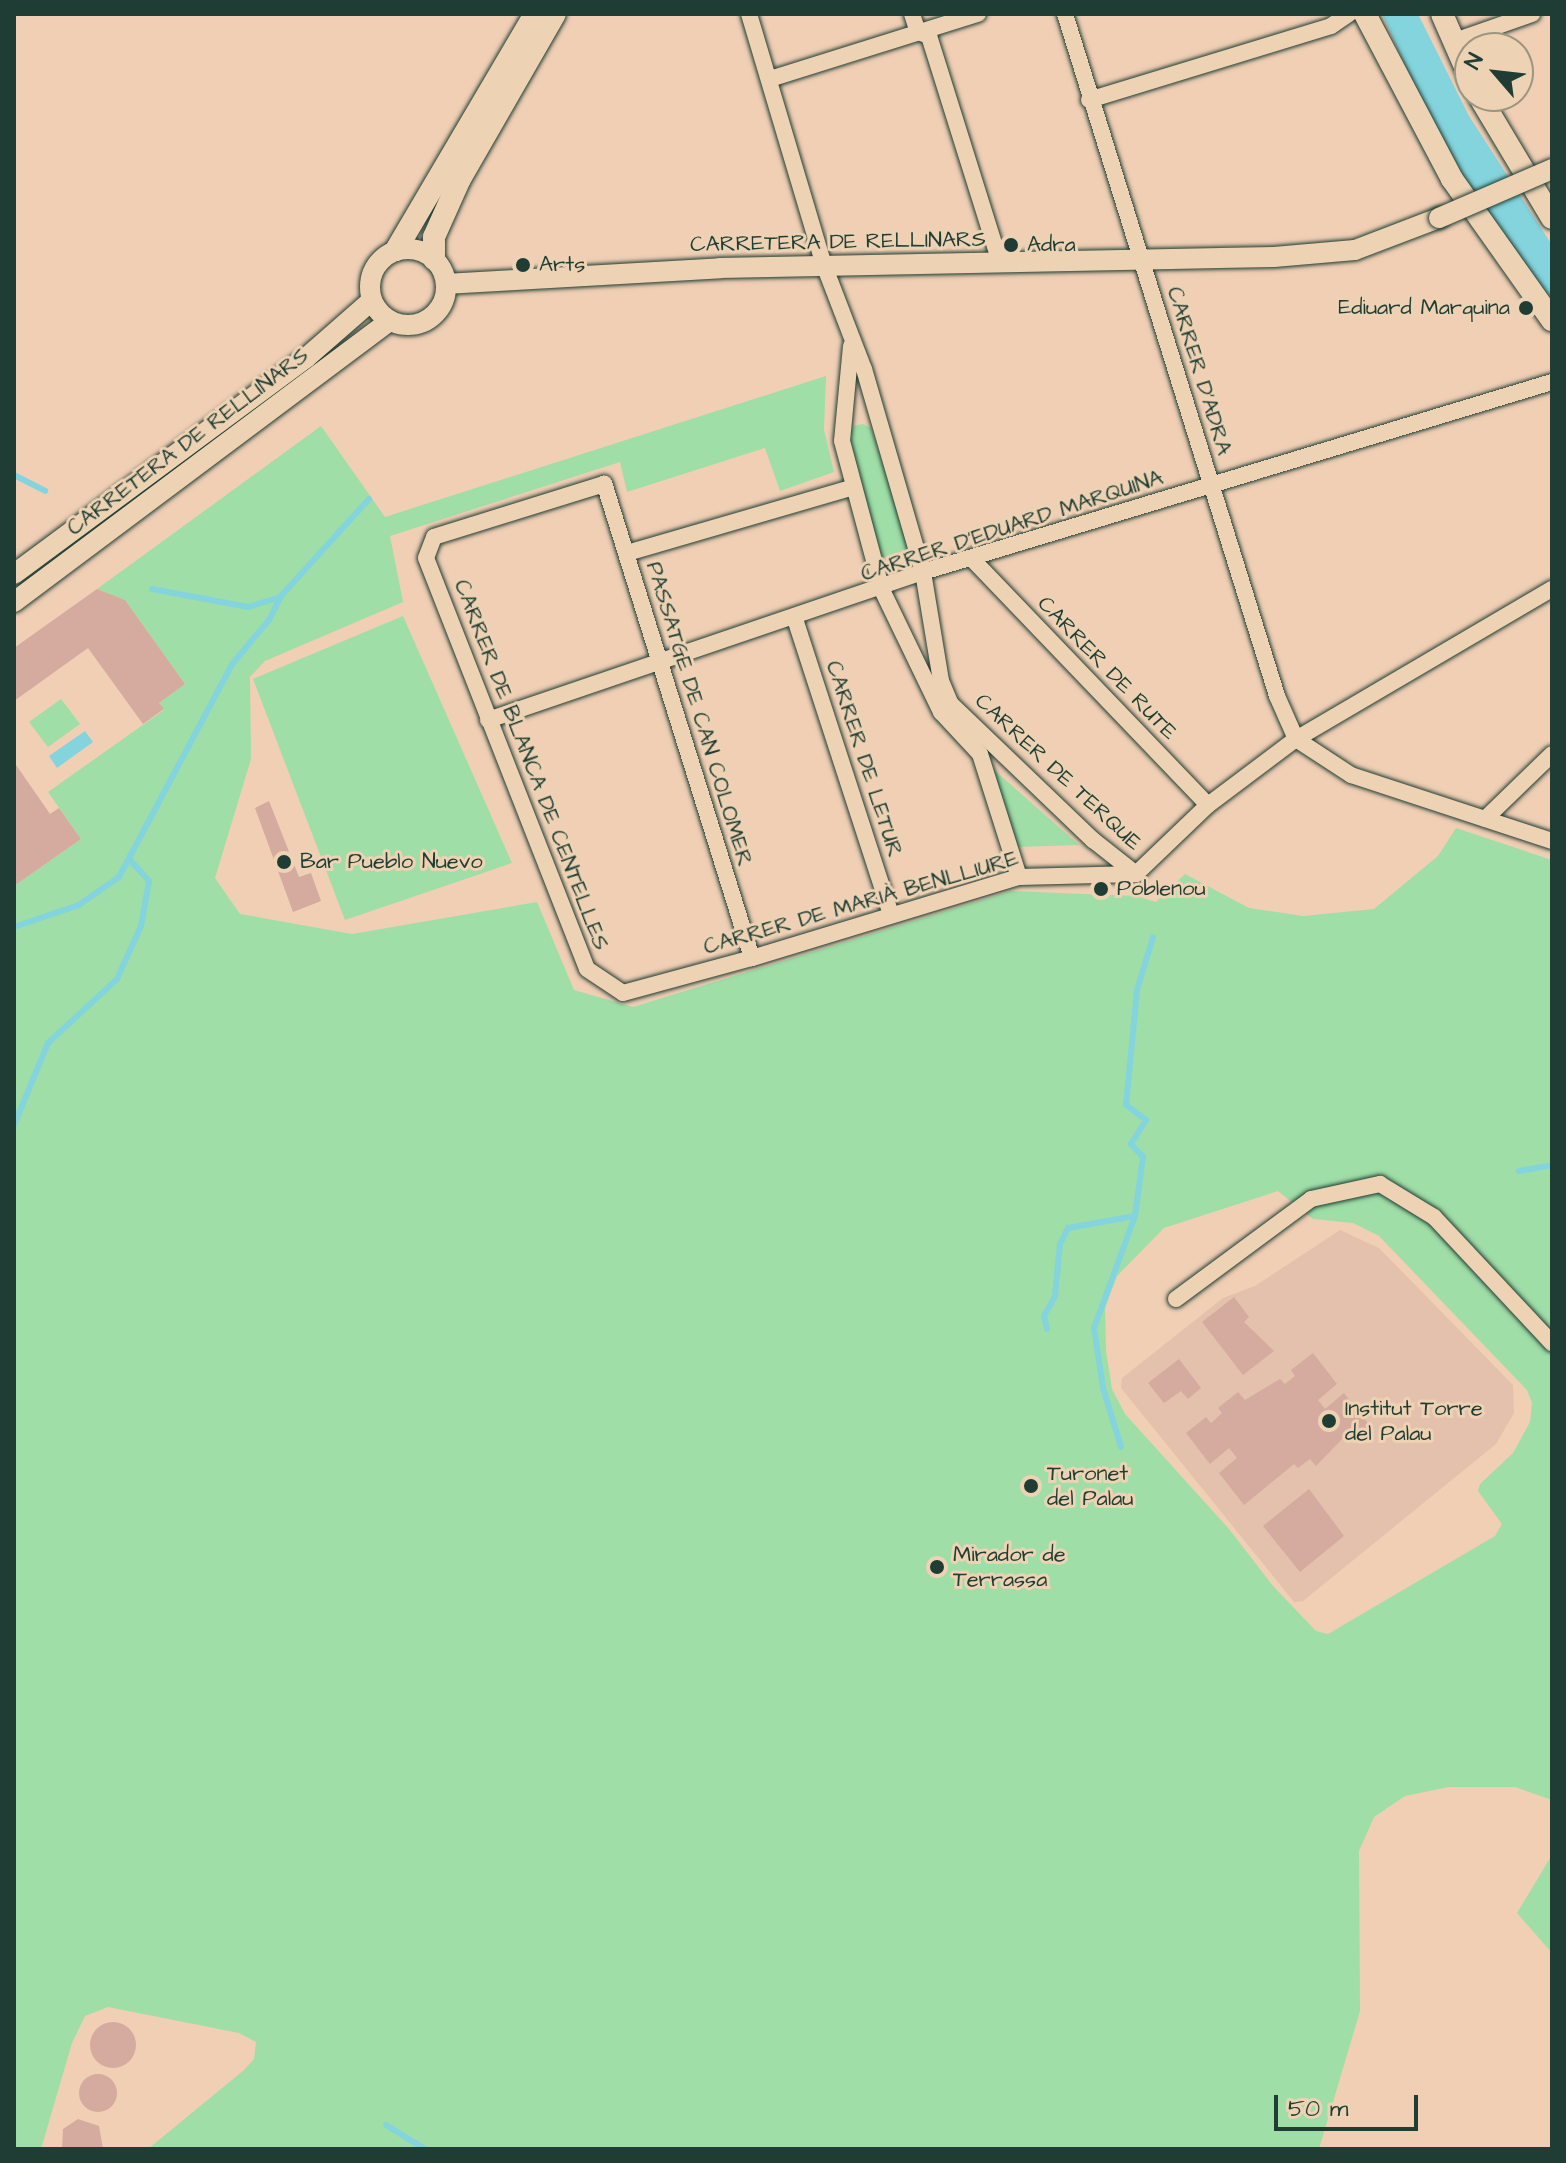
<!DOCTYPE html>
<html>
<head>
<meta charset="utf-8">
<style>
	body { margin:0 }
	#map { position:relative; width:1566px; height:2163px; overflow:hidden; background:#f0cfb5; font-family:"Architects Daughter",sans-serif }
	div>[style] { position:absolute }
	.built>* { inset:0; background:#e4c1ac }
	.green>* { inset:0; background:#9fdea7 }
	.water>* { inset:0; background:#84d4de }
	.stream>* { height:6px; margin:-3px; padding:0 3px; transform-origin:3px; border-radius:3px; background:#84d4de }
	.building>* { inset:0; background:#d5aa9f }
	.round { border-radius:50% }
	.roads { filter:drop-shadow(0 0 2px #1f3d34) drop-shadow(0 0 2px #1f3d34) }
	.minor>* { height:16px; margin:-8px; padding:0 8px; transform-origin:8px; border-radius:8px; background:#edd2b4 }
	.tertiary>* { height:20px; margin:-10px; padding:0 10px; transform-origin:10px; border-radius:10px; background:#edd2b4 }
	.tertiary>.ring { margin:-10px; padding:0; box-sizing:content-box; background:none; border:20px solid #edd2b4; border-radius:50% }
	.secondary>* { height:22px; margin:-11px; padding:0 11px; transform-origin:11px; border-radius:11px; background:#edd2b4 }
	.bridges { filter:drop-shadow(0 0 2px #1f3d34) drop-shadow(0 0 2px #1f3d34) }
	.tertiary-bridge>* { height:20px; margin:-10px; padding:0 10px; transform-origin:10px; border-radius:10px; background:#edd2b4 }
	.dots>* { width:22px; height:22px; translate:-50% -50%; box-sizing:border-box; border:4px solid #edd2b4; border-radius:50% }
	span { translate:-50% -50%; white-space:nowrap; text-align:center; line-height:1.15; -webkit-text-stroke:6px #edd2b4; paint-order:stroke }
	.street-label { font-size:22px; color:#1f3d34 }
	.poi-label { font-size:22px; color:#1f3d34 }
	.left { translate:0 -50%; text-align:left }
	.right { translate:-100% -50%; text-align:right }
	.frame { position:absolute; inset:0; border:16px solid #1f3d34; pointer-events:none }
	.north { position:absolute; left:1454px; top:32px; width:80px; height:80px; box-sizing:border-box; background:#edd2b4; border:2px solid #9b9681; border-radius:50%; rotate:298deg; font-size:22px; font-weight:700; line-height:32px; text-align:center; color:#1f3d34 }
	.north::after { content:''; display:block; margin:auto; width:28px; height:36px; background:#1f3d34; clip-path:polygon(50% 0,100% 100%,50% 72%,0 100%) }
	.scale { position:absolute; left:1274px; top:2095px; width:144px; height:36px; box-sizing:border-box; border:4px solid #1f3d34; border-top:0; padding-left:10px; font-size:24px; line-height:28px; white-space:nowrap; color:#1f3d34; -webkit-text-stroke:6px #edd2b4; paint-order:stroke }
</style>
</head>
<body>
<div id="map">
	<div class="built">
		<i style="clip-path:polygon(1340px 1230px,1379px 1248px,1513px 1385px,1514px 1413px,1496px 1444px,1303px 1601px,1294px 1602px,1121px 1388px,1122px 1378px,1223px 1298px,1255px 1286px)"></i>
	</div>
	<div class="green">
		<i style="clip-path:polygon(evenodd,826px 376px,824px 430px,834px 472px,780px 491px,765px 448px,627px 492px,620px 462px,390px 536px,403px 602px,265px 661px,250px 677px,251px 759px,215px 878px,240px 914px,352px 934px,537px 902px,574px 990px,633px 1007px,1011px 891px,1136px 896px,1156px 902px,1185px 874px,1249px 908px,1303px 916px,1374px 909px,1438px 856px,1456px 828px,1552px 860px,1552px 1800px,1515px 1787px,1449px 1787px,1405px 1796px,1374px 1817px,1359px 1851px,1360px 2011px,1319px 2149px,148px 2149px,244px 2070px,254px 2059px,256px 2042px,239px 2033px,108px 2007px,85px 2016px,72px 2043px,41px 2149px,14px 2149px,14px 886px,81px 839px,48px 792px,164px 710px,159px 703px,185px 684px,125px 600px,97px 589px,321px 426px,385px 517px,826px 376px,1278px 1191px,1313px 1219px,1353px 1223px,1379px 1236px,1527px 1390px,1532px 1403px,1530px 1422px,1513px 1453px,1480px 1484px,1478px 1491px,1502px 1524px,1495px 1536px,1328px 1634px,1316px 1631px,1273px 1586px,1229px 1529px,1125px 1414px,1112px 1389px,1106px 1351px,1105px 1308px,1117px 1276px,1164px 1228px,1278px 1191px)"></i>
		<i style="clip-path:polygon(863px 424px,871px 428px,910px 549px,882px 558px,848px 443px,853px 426px)"></i>
		<i style="clip-path:polygon(403px 616px,512px 863px,345px 920px,253px 679px)"></i>
		<i style="clip-path:polygon(61px 699px,80px 724px,48px 747px,29px 722px)"></i>
		<i style="clip-path:polygon(993px 769px,1079px 845px,1017px 847px)"></i>
		<i style="clip-path:polygon(1552px 1855px,1552px 1953px,1517px 1913px)"></i>
	</div>
	<div class="water">
		<i style="clip-path:polygon(1382px 14px,1418px 14px,1469px 116px,1552px 245px,1552px 302px,1461px 173px,1429px 118px)"></i>
		<i style="clip-path:polygon(85px 731px,93px 742px,57px 768px,49px 756px)"></i>
	</div>
	<div class="stream">
		<i style="left:14px;top:475px;width:35px;rotate:27deg"></i>
		<i style="left:152px;top:589px;width:98px;rotate:10.6deg"></i>
		<i style="left:248px;top:607px;width:34px;rotate:-17deg"></i>
		<i style="left:14px;top:927px;width:69px;rotate:-18.7deg"></i>
		<i style="left:79px;top:905px;width:49px;rotate:-35deg"></i>
		<i style="left:119px;top:877px;width:242px;rotate:-62deg"></i>
		<i style="left:233px;top:663px;width:56px;rotate:-50.1deg"></i>
		<i style="left:269px;top:620px;width:27px;rotate:-63deg"></i>
		<i style="left:281px;top:596px;width:131px;rotate:-47.8deg"></i>
		<i style="left:14px;top:1125px;width:89px;rotate:-67.5deg"></i>
		<i style="left:48px;top:1043px;width:94px;rotate:-42.8deg"></i>
		<i style="left:117px;top:979px;width:58px;rotate:-65.6deg"></i>
		<i style="left:141px;top:926px;width:46px;rotate:-79.9deg"></i>
		<i style="left:149px;top:881px;width:28px;rotate:-132deg"></i>
		<i style="left:1519px;top:1171px;width:34px;rotate:-10deg"></i>
		<i style="left:1047px;top:1329px;width:13px;rotate:-103deg"></i>
		<i style="left:1044px;top:1316px;width:23px;rotate:-61deg"></i>
		<i style="left:1055px;top:1296px;width:52px;rotate:-84.5deg"></i>
		<i style="left:1060px;top:1244px;width:18px;rotate:-63deg"></i>
		<i style="left:1068px;top:1228px;width:68px;rotate:-10.2deg"></i>
		<i style="left:1121px;top:1447px;width:62px;rotate:-107deg"></i>
		<i style="left:1103px;top:1388px;width:61px;rotate:-98.5deg"></i>
		<i style="left:1094px;top:1328px;width:119px;rotate:-69.9deg"></i>
		<i style="left:1135px;top:1216px;width:60px;rotate:-82.3deg"></i>
		<i style="left:1143px;top:1157px;width:18px;rotate:-133deg"></i>
		<i style="left:1131px;top:1144px;width:28px;rotate:-58deg"></i>
		<i style="left:1146px;top:1120px;width:25px;rotate:-143deg"></i>
		<i style="left:1126px;top:1105px;width:116px;rotate:-84.5deg"></i>
		<i style="left:1137px;top:990px;width:55px;rotate:-73.2deg"></i>
		<i style="left:386px;top:2125px;width:46px;rotate:31.6deg"></i>
	</div>
	<div class="building">
		<i style="clip-path:polygon(97px 589px,125px 600px,185px 684px,159px 703px,164px 709px,143px 724px,88px 648px,14px 701px,14px 648px)"></i>
		<i style="clip-path:polygon(14px 762px,50px 814px,59px 808px,81px 839px,14px 886px)"></i>
		<i style="clip-path:polygon(269px 801px,299px 877px,311px 873px,321px 901px,293px 912px,255px 808px)"></i>
		<i style="clip-path:polygon(1234px 1297px,1249px 1317px,1244px 1322px,1274px 1351px,1243px 1375px,1202px 1322px)"></i>
		<i style="clip-path:polygon(1313px 1353px,1337px 1384px,1318px 1400px,1325px 1409px,1344px 1393px,1370px 1426px,1349px 1443px,1344px 1437px,1316px 1466px,1310px 1459px,1298px 1468px,1294px 1464px,1244px 1505px,1219px 1473px,1237px 1458px,1229px 1448px,1210px 1464px,1186px 1433px,1206px 1417px,1211px 1423px,1222px 1413px,1218px 1408px,1238px 1392px,1245px 1400px,1280px 1379px,1285px 1384px,1295px 1376px,1291px 1370px)"></i>
		<i style="clip-path:polygon(1179px 1359px,1201px 1388px,1188px 1399px,1181px 1391px,1164px 1403px,1148px 1383px)"></i>
		<i style="clip-path:polygon(1309px 1489px,1344px 1536px,1300px 1572px,1263px 1526px)"></i>
		<i class="round" style="left:90px;top:2022px;width:46px;height:46px"></i>
		<i class="round" style="left:79px;top:2074px;width:38px;height:38px"></i>
		<i style="clip-path:polygon(78px 2119px,99px 2126px,103px 2149px,62px 2149px,63px 2129px)"></i>
	</div>
	<div class="roads">
		<div class="minor">
			<i style="left:749px;top:14px;width:262px;rotate:73.4deg"></i>
			<i style="left:824px;top:265px;width:111px;rotate:69deg"></i>
			<i style="left:864px;top:369px;width:211px;rotate:73.8deg"></i>
			<i style="left:923px;top:572px;width:110px;rotate:80.6deg"></i>
			<i style="left:941px;top:681px;width:25px;rotate:67deg"></i>
			<i style="left:951px;top:704px;width:197px;rotate:43.8deg"></i>
			<i style="left:1093px;top:840px;width:55px;rotate:38.3deg"></i>
			<i style="left:912px;top:14px;width:19px;rotate:72deg"></i>
			<i style="left:918px;top:32px;width:12px;rotate:20deg"></i>
			<i style="left:929px;top:36px;width:237px;rotate:72.6deg"></i>
			<i style="left:1065px;top:14px;width:714px;rotate:72.73deg"></i>
			<i style="left:1277px;top:696px;width:47px;rotate:66.2deg"></i>
			<i style="left:1296px;top:739px;width:66px;rotate:33.2deg"></i>
			<i style="left:1351px;top:775px;width:212px;rotate:18.2deg"></i>
			<i style="left:1452px;top:42px;width:85px;rotate:-19.3deg"></i>
			<i style="left:770px;top:79px;width:218px;rotate:-17.4deg"></i>
			<i style="left:1089px;top:100px;width:253px;rotate:-17deg"></i>
			<i style="left:1331px;top:26px;width:22px;rotate:-34deg"></i>
			<i style="left:851px;top:346px;width:95px;rotate:95.4deg"></i>
			<i style="left:842px;top:441px;width:154px;rotate:75deg"></i>
			<i style="left:882px;top:590px;width:136px;rotate:64.2deg"></i>
			<i style="left:941px;top:712px;width:57px;rotate:47.1deg"></i>
			<i style="left:980px;top:754px;width:129px;rotate:72.4deg"></i>
			<i style="left:627px;top:553px;width:236px;rotate:-16.2deg"></i>
			<i style="left:974px;top:561px;width:338px;rotate:46.2deg"></i>
			<i style="left:795px;top:619px;width:310px;rotate:72deg"></i>
			<i style="left:488px;top:720px;width:459px;rotate:-18.8deg"></i>
			<i style="left:923px;top:572px;width:657px;rotate:-16.81deg"></i>
			<i style="left:1485px;top:819px;width:93px;rotate:-44.1deg"></i>
			<i style="left:752px;top:958px;width:497px;rotate:-107.3deg"></i>
			<i style="left:604px;top:484px;width:178px;rotate:162.7deg"></i>
			<i style="left:434px;top:537px;width:22px;rotate:111deg"></i>
			<i style="left:426px;top:558px;width:441px;rotate:68.6deg"></i>
			<i style="left:587px;top:969px;width:43px;rotate:33.7deg"></i>
			<i style="left:623px;top:993px;width:134px;rotate:-15.2deg"></i>
			<i style="left:752px;top:958px;width:279px;rotate:-16.9deg"></i>
			<i style="left:1019px;top:877px;width:117px;rotate:-1.5deg"></i>
			<i style="left:1136px;top:874px;width:100px;rotate:-43.8deg"></i>
			<i style="left:1208px;top:805px;width:110px;rotate:-36.9deg"></i>
			<i style="left:1296px;top:739px;width:297px;rotate:-30.4deg"></i>
			<i style="left:1176px;top:1299px;width:168px;rotate:-36.5deg"></i>
			<i style="left:1311px;top:1199px;width:71px;rotate:-12.3deg"></i>
			<i style="left:1380px;top:1184px;width:63px;rotate:31.4deg"></i>
			<i style="left:1434px;top:1217px;width:173px;rotate:46.9deg"></i>
		</div>
		<div class="tertiary">
			<i class="ring" style="left:370px;top:249px;width:56px;height:56px"></i>
			<i style="left:446px;top:284px;width:274px;rotate:-3.3deg"></i>
			<i style="left:720px;top:268px;width:554px;rotate:-1.14deg"></i>
			<i style="left:1274px;top:257px;width:81px;rotate:-4.9deg"></i>
			<i style="left:1355px;top:250px;width:90px;rotate:-20.9deg"></i>
			<i style="left:14px;top:574px;width:363px;rotate:-36.5deg"></i>
			<i style="left:306px;top:358px;width:86px;rotate:-41.2deg"></i>
			<i style="left:14px;top:602px;width:469px;rotate:-36.8deg"></i>
		</div>
		<div class="secondary">
			<i style="left:1365px;top:14px;width:187px;rotate:62.2deg"></i>
			<i style="left:1452px;top:179px;width:173px;rotate:54.7deg"></i>
			<i style="left:1442px;top:14px;width:70px;rotate:66.4deg"></i>
			<i style="left:1479px;top:96px;width:142px;rotate:59.1deg"></i>
			<i style="left:396px;top:250px;width:274px;rotate:-59.5deg"></i>
			<i style="left:434px;top:259px;width:22px;rotate:-90deg"></i>
			<i style="left:434px;top:237px;width:64px;rotate:-65.9deg"></i>
			<i style="left:460px;top:179px;width:190px;rotate:-60.1deg"></i>
		</div>
	</div>
	<div class="bridges">
		<div class="tertiary-bridge">
			<i style="left:1439px;top:218px;width:123px;rotate:-23.4deg"></i>
		</div>
	</div>
	<div class="dots">
		<i style="left:1011px;top:245px;background:#1f3d34"></i>
		<i style="left:523px;top:265px;background:#1f3d34"></i>
		<i style="left:1526px;top:308px;background:#1f3d34"></i>
		<i style="left:284px;top:862px;background:#1f3d34"></i>
		<i style="left:1101px;top:889px;background:#1f3d34"></i>
		<i style="left:1329px;top:1421px;background:#1f3d34"></i>
		<i style="left:1031px;top:1486px;background:#1f3d34"></i>
		<i style="left:937px;top:1567px;background:#1f3d34"></i>
	</div>
	<div class="street-label">
		<span style="left:838px;top:242px;rotate:-1deg">CARRETERA DE RELLINARS</span>
		<span style="left:1199px;top:371px;rotate:73deg">CARRER D'ADRA</span>
		<span style="left:188px;top:442px;rotate:-37deg">CARRETERA DE RELLINARS</span>
		<span style="left:1012px;top:526px;rotate:-18deg">CARRER D'EDUARD MARQUINA</span>
		<span style="left:1107px;top:668px;rotate:46deg">CARRER DE RUTE</span>
		<span style="left:699px;top:714px;rotate:73deg">PASSATGE DE CAN COLOMER</span>
		<span style="left:864px;top:759px;rotate:72deg">CARRER DE LETUR</span>
		<span style="left:531px;top:765px;rotate:69deg">CARRER DE BLANCA DE CENTELLES</span>
		<span style="left:1058px;top:772px;rotate:43deg">CARRER DE TERQUE</span>
		<span style="left:861px;top:903px;rotate:-16deg">CARRER DE MARIÀ BENLLIURE</span>
	</div>
	<div class="poi-label">
		<span class="left" style="left:1027px;top:245px">Adra</span>
		<span class="left" style="left:539px;top:265px">Arts</span>
		<span class="right" style="left:1510px;top:308px">Ediuard Marquina</span>
		<span class="left" style="left:300px;top:862px">Bar Pueblo Nuevo</span>
		<span class="left" style="left:1117px;top:889px">Poblenou</span>
		<span class="left" style="left:1345px;top:1421px">Institut Torre<br>del Palau</span>
		<span class="left" style="left:1047px;top:1486px">Turonet<br>del Palau</span>
		<span class="left" style="left:953px;top:1567px">Mirador de<br>Terrassa</span>
	</div>
	<div class="frame"></div>
	<div class="north">N</div>
	<div class="scale">50 m</div>
</div>
</body>
</html>
